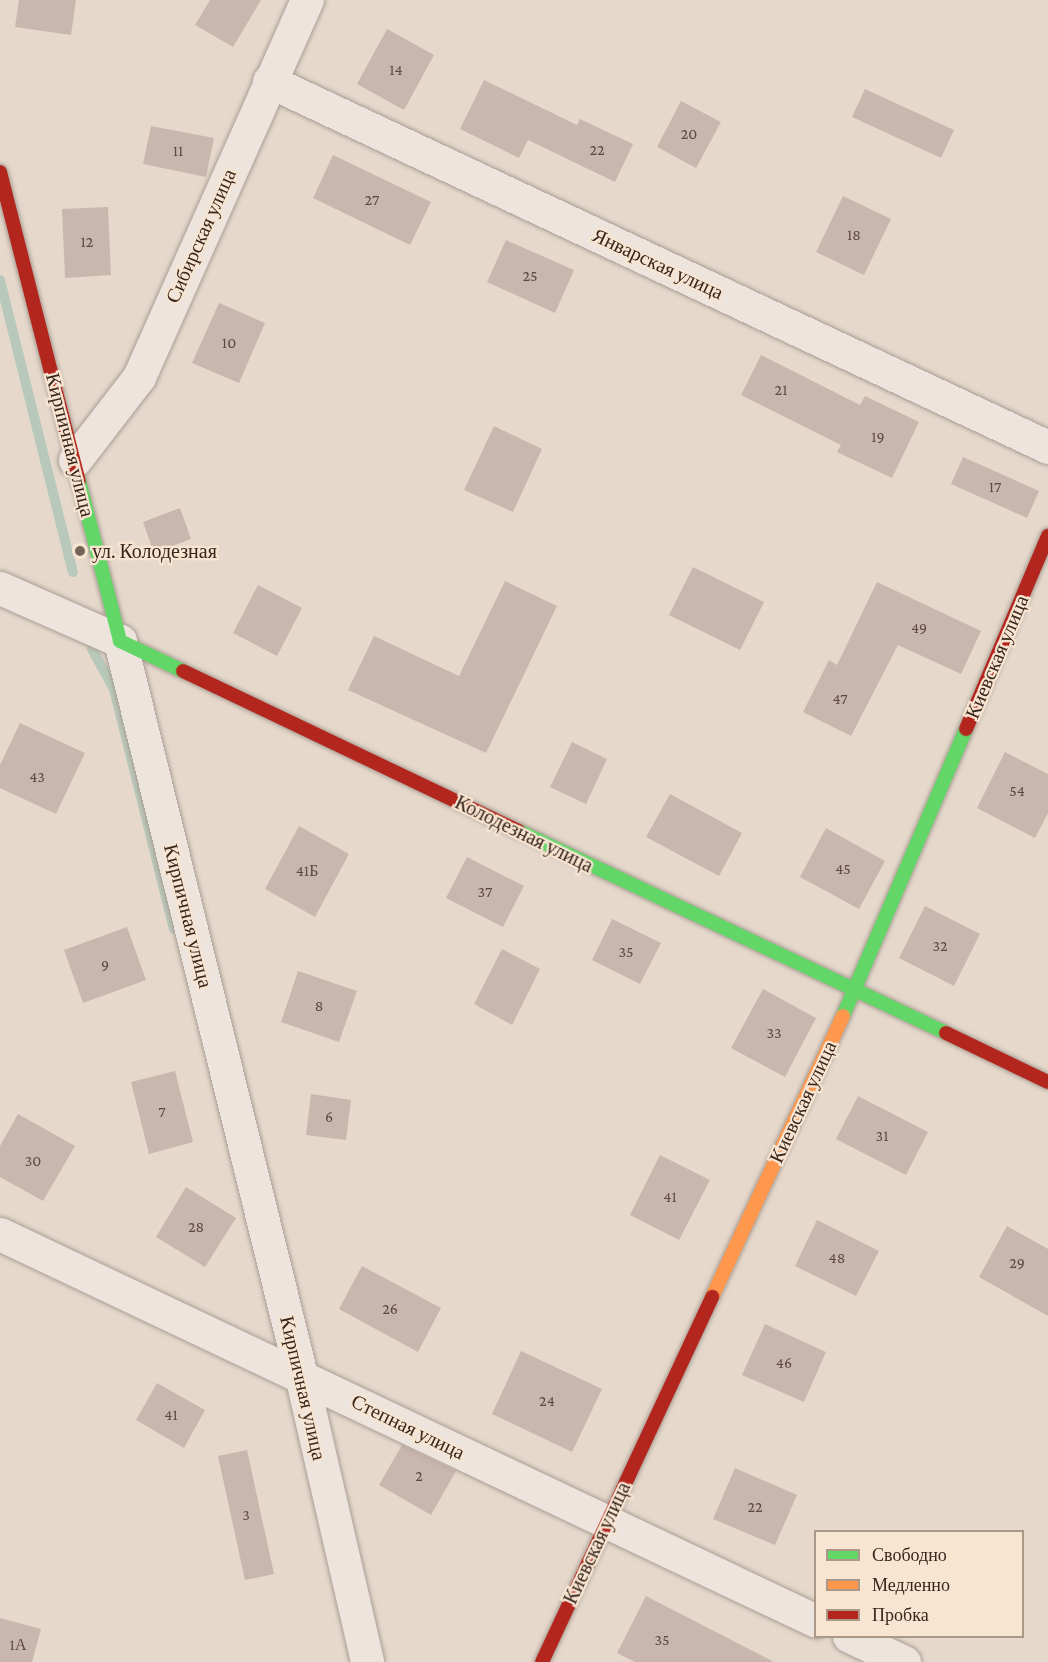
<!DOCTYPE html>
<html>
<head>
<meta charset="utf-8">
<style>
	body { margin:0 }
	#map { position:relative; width:1048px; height:1662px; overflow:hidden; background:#e6d9cc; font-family:"Crimson Pro",serif }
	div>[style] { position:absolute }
	.stream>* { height:10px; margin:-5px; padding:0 5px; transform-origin:5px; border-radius:5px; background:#b8c9bb }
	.building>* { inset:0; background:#c9b6ad }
	.roads { filter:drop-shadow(0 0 2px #aa9e95) drop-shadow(0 0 2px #aa9e95) }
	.street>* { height:33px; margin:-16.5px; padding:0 16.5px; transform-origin:16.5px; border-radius:16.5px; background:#ede5dd }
	.fast>* { height:14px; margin:-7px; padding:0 7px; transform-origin:7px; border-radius:7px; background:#63d668 }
	.slow>* { height:14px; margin:-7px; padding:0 7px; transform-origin:7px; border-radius:7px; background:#ff974d }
	.jam>* { height:14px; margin:-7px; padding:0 7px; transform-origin:7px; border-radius:7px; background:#b3261e }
	.dots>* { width:16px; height:16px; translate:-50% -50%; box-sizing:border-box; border:3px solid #f7e5d1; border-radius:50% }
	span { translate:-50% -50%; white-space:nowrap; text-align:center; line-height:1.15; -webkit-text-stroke:4.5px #f7e5d1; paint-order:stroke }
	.number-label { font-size:16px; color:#5d4940 }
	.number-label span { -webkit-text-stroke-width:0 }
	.street-label { font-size:20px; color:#39251c }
	.poi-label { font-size:20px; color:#39251c }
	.left { translate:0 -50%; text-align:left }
	.legend { position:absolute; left:814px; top:1530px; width:210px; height:108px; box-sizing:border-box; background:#f7e5d1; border:2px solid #ab9889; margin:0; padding:8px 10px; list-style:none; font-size:18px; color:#39251c }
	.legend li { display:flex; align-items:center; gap:12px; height:30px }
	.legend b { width:30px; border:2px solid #ab9889 }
</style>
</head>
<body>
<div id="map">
	<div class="stream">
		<i style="left:0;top:280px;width:301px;rotate:76deg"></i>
		<i style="left:92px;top:649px;width:46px;rotate:61.2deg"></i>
		<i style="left:114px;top:689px;width:247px;rotate:76deg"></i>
	</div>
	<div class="building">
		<i style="clip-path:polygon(19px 0,76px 0,71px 35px,15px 27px)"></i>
		<i style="clip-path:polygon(210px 0,261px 0,233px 47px,195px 25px)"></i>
		<i style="clip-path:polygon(387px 29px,434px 55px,404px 110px,357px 84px)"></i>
		<i style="clip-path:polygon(484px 80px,577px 125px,580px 119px,633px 144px,615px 182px,528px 140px,519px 158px,460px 129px)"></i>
		<i style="clip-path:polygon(865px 89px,954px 130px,941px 158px,852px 117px)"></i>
		<i style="clip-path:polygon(681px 101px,721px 122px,696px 168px,657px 147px)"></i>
		<i style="clip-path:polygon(151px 126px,214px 138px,206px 177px,143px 164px)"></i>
		<i style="clip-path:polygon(333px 155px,431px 202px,410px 245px,313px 198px)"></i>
		<i style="clip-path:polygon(843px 196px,891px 219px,864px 275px,816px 252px)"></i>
		<i style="clip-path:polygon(108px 207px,111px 275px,65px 278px,62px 209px)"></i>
		<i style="clip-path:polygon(506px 240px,574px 270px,555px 313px,487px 282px)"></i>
		<i style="clip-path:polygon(219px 303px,265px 323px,239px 383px,192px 363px)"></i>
		<i style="clip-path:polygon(761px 355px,860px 405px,865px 396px,919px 422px,892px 478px,837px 452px,841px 445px,741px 395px)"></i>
		<i style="clip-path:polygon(494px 426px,542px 449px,513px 512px,464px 490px)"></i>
		<i style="clip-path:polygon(963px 457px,1039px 491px,1027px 518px,951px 484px)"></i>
		<i style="clip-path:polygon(180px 508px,191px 539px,154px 553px,143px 522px)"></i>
		<i style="clip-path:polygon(693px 567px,764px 602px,740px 650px,669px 615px)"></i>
		<i style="clip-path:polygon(505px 581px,557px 606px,486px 753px,348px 690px,374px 636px,459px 676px)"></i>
		<i style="clip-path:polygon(877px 582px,981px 631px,961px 674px,898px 645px,851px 736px,803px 712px,829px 660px,837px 665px)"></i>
		<i style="clip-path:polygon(258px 585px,302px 608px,277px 656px,233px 633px)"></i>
		<i style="clip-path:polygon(20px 723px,85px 753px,56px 814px,0 788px,0 765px)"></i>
		<i style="clip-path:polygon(572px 742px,607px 759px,586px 804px,550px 787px)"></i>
		<i style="clip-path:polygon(1005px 752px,1048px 774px,1048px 813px,1035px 838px,977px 808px)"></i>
		<i style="clip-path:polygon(670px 794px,742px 833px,719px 876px,646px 837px)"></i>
		<i style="clip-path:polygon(299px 826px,349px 854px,315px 917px,265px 889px)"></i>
		<i style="clip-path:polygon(826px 828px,885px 861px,859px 909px,800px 877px)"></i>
		<i style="clip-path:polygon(467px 857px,524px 886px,503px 927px,446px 898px)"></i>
		<i style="clip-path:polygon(925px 906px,980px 934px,954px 986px,899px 958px)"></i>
		<i style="clip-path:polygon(612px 919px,661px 943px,640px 984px,592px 960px)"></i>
		<i style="clip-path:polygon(127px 927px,146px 980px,83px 1003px,64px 950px)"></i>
		<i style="clip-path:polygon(502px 949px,540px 969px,512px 1025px,474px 1004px)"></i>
		<i style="clip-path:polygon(298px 971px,357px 991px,339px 1042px,281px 1022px)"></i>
		<i style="clip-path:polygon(763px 989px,816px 1018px,785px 1077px,731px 1048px)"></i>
		<i style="clip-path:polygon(175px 1071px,193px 1142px,149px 1154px,131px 1082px)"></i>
		<i style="clip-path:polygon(311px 1094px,351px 1100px,346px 1140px,306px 1135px)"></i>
		<i style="clip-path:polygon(858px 1096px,928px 1132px,906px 1175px,836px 1139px)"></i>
		<i style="clip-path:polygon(18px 1114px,75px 1146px,43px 1201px,0 1177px,0 1146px)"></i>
		<i style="clip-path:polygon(660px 1155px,710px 1180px,679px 1240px,630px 1215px)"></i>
		<i style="clip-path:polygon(186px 1187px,236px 1218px,205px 1267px,156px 1237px)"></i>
		<i style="clip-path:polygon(817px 1220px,879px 1251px,856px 1296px,795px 1266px)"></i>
		<i style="clip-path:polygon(1007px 1226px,1048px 1249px,1048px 1316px,979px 1277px)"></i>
		<i style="clip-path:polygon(362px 1266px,441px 1308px,418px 1352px,339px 1309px)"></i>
		<i style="clip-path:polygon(765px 1324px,826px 1352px,804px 1402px,742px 1375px)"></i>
		<i style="clip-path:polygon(521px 1351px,602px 1389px,572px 1452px,492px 1414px)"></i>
		<i style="clip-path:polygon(157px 1383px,205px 1410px,184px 1448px,136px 1420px)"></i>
		<i style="clip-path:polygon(402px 1445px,456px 1471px,431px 1515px,379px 1485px)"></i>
		<i style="clip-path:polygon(247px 1450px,274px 1574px,245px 1580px,218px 1456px)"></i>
		<i style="clip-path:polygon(735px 1468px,797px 1495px,775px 1545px,713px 1519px)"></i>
		<i style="clip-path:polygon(646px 1596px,774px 1662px,635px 1662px,617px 1653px)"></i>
		<i style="clip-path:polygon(0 1618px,41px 1629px,32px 1662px,0 1662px)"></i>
	</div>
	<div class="roads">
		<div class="street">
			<i style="left:269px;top:81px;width:861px;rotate:25.17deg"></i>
			<i style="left:75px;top:460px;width:105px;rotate:-52.4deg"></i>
			<i style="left:139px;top:377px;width:413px;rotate:-66deg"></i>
			<i style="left:0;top:588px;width:131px;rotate:23.8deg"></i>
			<i style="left:120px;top:641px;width:756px;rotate:76.15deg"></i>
			<i style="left:301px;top:1375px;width:294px;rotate:77deg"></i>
			<i style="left:0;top:1234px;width:903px;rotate:25.37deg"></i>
			<i style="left:849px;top:1636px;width:61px;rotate:25.3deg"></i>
		</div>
		<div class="fast">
			<i style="left:79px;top:481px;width:165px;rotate:75.6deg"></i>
			<i style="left:120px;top:641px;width:70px;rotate:25.5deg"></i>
			<i style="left:519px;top:831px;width:472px;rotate:25.3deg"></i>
			<i style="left:843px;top:1016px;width:312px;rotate:-66.8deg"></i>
		</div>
		<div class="slow">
			<i style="left:712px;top:1297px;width:310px;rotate:-65deg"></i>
		</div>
		<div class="jam">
			<i style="left:0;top:172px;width:319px;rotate:75.7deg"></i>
			<i style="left:183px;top:671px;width:372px;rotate:25.5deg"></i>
			<i style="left:966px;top:729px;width:210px;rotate:-67deg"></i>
			<i style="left:946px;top:1033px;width:113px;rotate:25.7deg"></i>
			<i style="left:542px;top:1662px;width:403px;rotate:-65deg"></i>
		</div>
	</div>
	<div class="dots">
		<i style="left:80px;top:551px;background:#76645a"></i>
	</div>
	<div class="number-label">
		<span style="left:396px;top:70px">14</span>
		<span style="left:689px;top:134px">20</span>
		<span style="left:597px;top:150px">22</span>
		<span style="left:178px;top:151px">11</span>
		<span style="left:372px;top:200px">27</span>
		<span style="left:854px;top:235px">18</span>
		<span style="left:87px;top:242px">12</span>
		<span style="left:530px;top:276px">25</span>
		<span style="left:229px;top:343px">10</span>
		<span style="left:781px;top:390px">21</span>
		<span style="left:878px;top:437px">19</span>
		<span style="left:995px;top:487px">17</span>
		<span style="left:919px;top:628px">49</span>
		<span style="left:840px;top:699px">47</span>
		<span style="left:37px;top:777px">43</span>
		<span style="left:1017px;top:791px">54</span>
		<span style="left:843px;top:869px">45</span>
		<span style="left:307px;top:871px">41Б</span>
		<span style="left:485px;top:892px">37</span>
		<span style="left:940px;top:946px">32</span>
		<span style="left:626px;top:952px">35</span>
		<span style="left:105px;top:965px">9</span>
		<span style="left:319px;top:1006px">8</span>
		<span style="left:774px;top:1033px">33</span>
		<span style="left:162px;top:1112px">7</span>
		<span style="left:329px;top:1117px">6</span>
		<span style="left:882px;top:1136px">31</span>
		<span style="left:33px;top:1161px">30</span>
		<span style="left:670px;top:1197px">41</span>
		<span style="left:196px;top:1227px">28</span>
		<span style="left:837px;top:1258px">48</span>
		<span style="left:1017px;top:1263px">29</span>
		<span style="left:390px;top:1309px">26</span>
		<span style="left:784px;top:1363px">46</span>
		<span style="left:547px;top:1401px">24</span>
		<span style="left:171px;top:1415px">41</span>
		<span style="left:419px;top:1476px">2</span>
		<span style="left:755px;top:1507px">22</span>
		<span style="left:246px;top:1515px">3</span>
		<span style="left:662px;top:1640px">35</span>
		<span style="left:18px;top:1645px">1А</span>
	</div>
	<div class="street-label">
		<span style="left:201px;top:236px;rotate:-66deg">Сибирская улица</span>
		<span style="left:658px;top:264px;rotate:25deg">Январская улица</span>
		<span style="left:70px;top:445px;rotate:76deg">Кирпичная улица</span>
		<span style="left:997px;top:657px;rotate:-67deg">Киевская улица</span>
		<span style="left:524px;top:834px;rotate:26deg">Колодезная улица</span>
		<span style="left:188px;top:916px;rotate:76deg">Кирпичная улица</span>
		<span style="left:803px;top:1102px;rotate:-65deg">Киевская улица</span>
		<span style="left:303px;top:1388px;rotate:77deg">Кирпичная улица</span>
		<span style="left:408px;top:1427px;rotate:26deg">Степная улица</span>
		<span style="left:597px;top:1543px;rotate:-65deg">Киевская улица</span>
	</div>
	<div class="poi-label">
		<span class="left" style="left:92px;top:551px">ул. Колодезная</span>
	</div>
	<ul class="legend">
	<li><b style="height:8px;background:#63d668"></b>Свободно</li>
	<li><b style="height:8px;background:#ff974d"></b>Медленно</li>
	<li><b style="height:8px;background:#b3261e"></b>Пробка</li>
	</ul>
</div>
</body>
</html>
